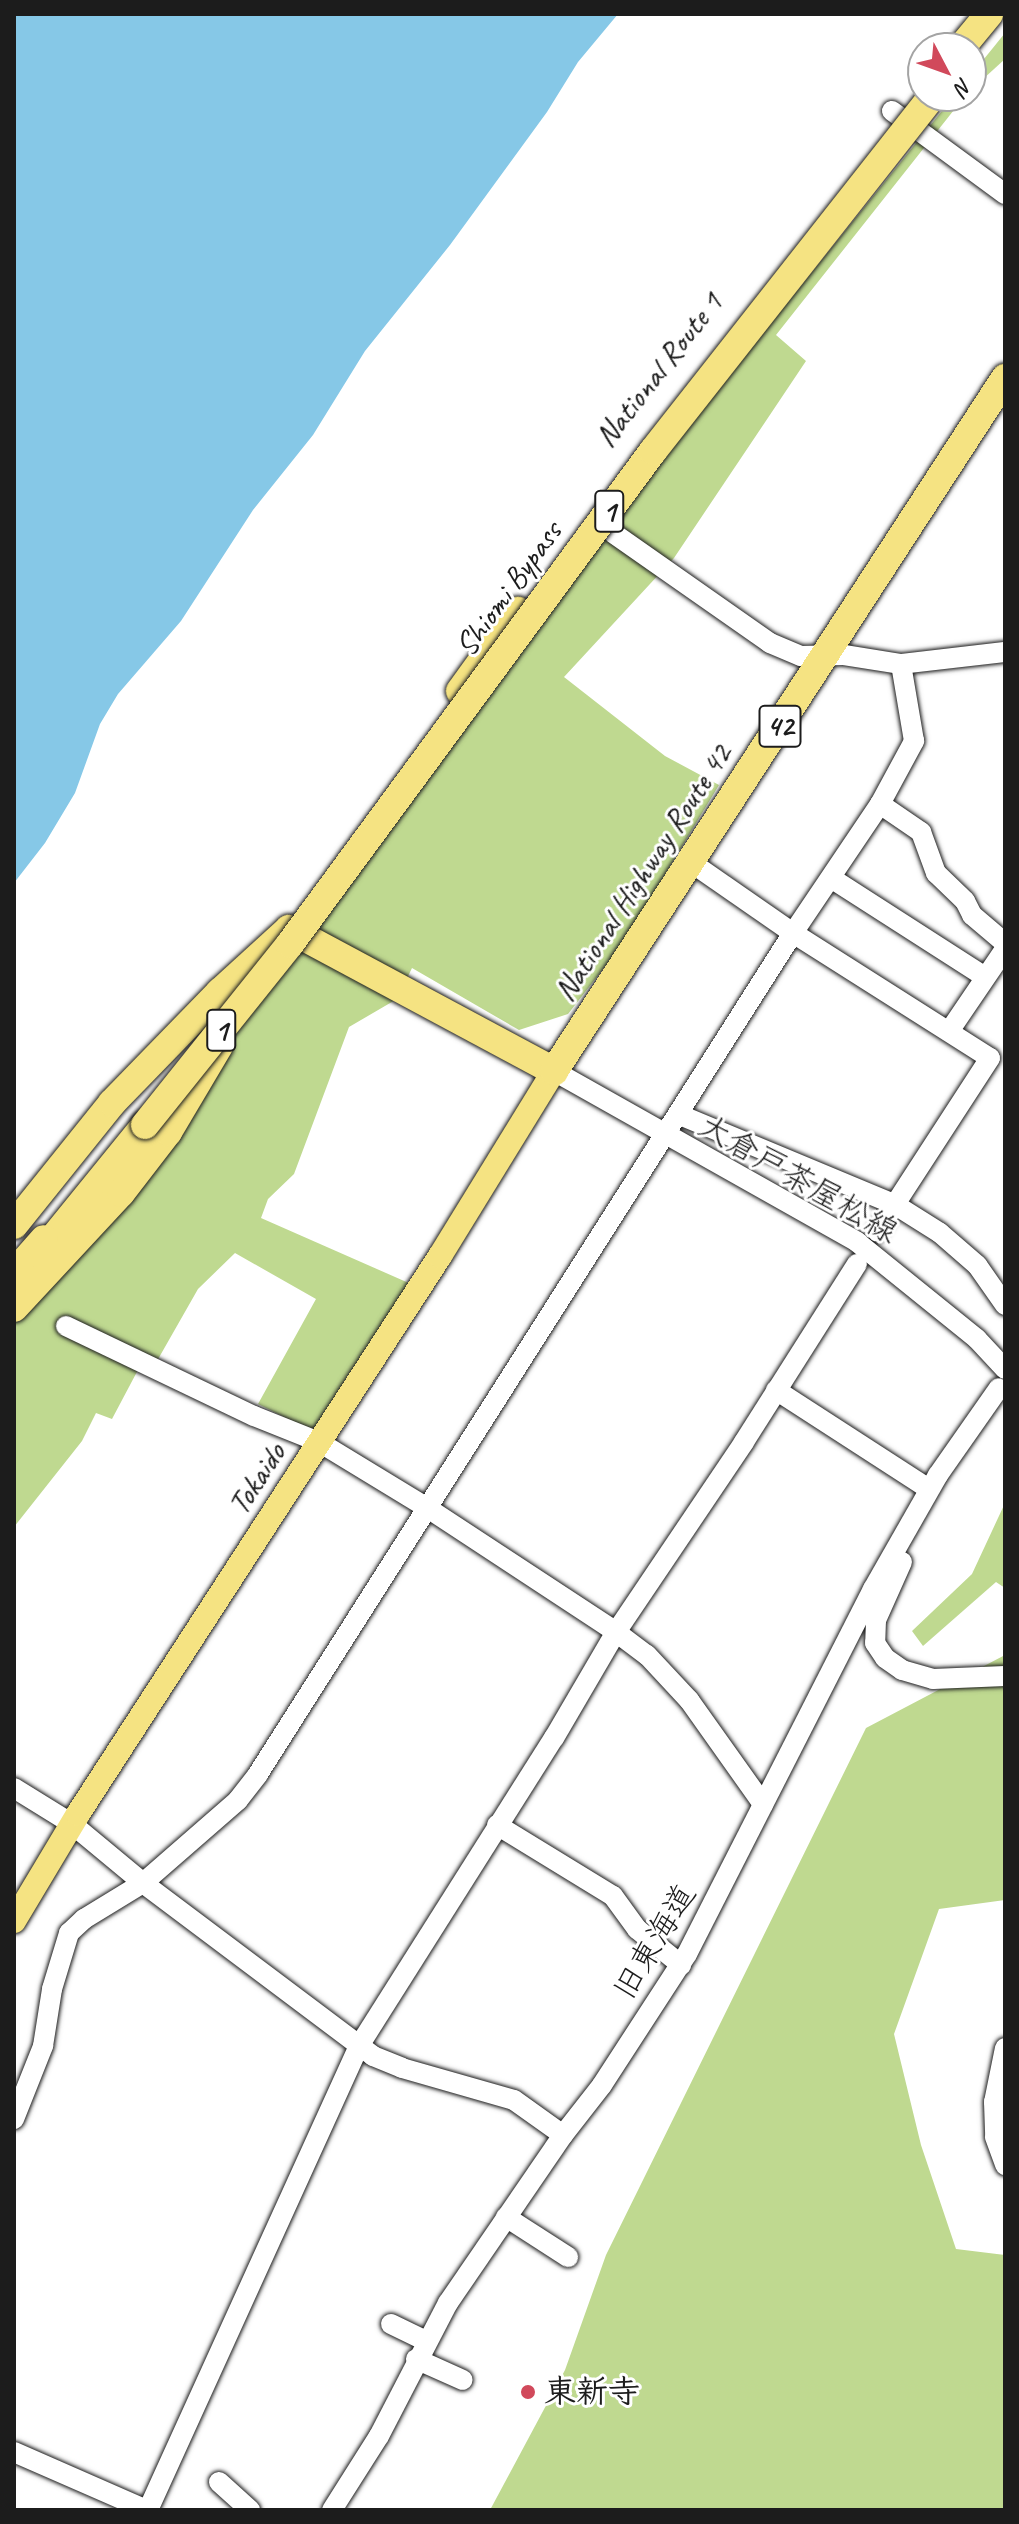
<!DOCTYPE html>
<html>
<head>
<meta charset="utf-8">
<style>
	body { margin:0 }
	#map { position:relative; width:1019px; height:2524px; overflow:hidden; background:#fff; font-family:Caveat,"Klee One",sans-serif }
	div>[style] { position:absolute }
	.green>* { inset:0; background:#bfd990 }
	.water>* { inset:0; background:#86c8e7 }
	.roads { filter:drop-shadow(0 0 2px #1c1c1c) drop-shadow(0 0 2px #1c1c1c) }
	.minor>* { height:20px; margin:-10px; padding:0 10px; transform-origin:10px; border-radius:10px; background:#fff }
	.major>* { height:24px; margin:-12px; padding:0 12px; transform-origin:12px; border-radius:12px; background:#f5e382 }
	.highway>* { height:28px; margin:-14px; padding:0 14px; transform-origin:14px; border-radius:14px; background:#f5e382 }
	.bridges { filter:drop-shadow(0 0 2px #1c1c1c) drop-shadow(0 0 2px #1c1c1c) }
	.highway-bridge>* { height:28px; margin:-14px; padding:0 14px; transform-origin:14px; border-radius:14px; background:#f5e382 }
	.dots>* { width:22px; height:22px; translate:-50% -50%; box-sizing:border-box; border:4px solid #fff; border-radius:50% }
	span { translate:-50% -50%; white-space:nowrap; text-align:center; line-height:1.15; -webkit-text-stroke:6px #fff; paint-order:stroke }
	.shield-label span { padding:2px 6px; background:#fff; border:2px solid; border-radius:6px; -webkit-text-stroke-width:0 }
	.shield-label { font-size:30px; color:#1c1c1c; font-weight:700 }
	.street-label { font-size:32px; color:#1c1c1c }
	.poi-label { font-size:32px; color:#1c1c1c; font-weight:700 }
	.left { translate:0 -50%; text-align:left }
	.frame { position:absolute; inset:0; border:16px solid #1c1c1c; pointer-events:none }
	.north { position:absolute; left:907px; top:32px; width:80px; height:80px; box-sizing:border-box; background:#fff; border:2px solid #a4a4a4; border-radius:50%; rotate:131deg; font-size:22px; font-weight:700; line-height:32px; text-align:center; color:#1c1c1c }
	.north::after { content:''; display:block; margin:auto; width:28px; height:36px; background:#d1495b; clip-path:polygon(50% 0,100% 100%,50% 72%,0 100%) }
</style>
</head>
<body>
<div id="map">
	<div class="green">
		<i style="clip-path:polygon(1005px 33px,1005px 59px,971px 90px,971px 75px)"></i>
		<i style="clip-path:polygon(954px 96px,965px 96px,776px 335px,806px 361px,674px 558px,564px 677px,665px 756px,719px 785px,624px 942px,568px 1014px,519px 1030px,412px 968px,397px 999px,349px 1027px,294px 1174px,268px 1199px,261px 1218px,411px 1284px,316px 1433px,258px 1404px,316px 1299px,235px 1253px,198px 1289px,157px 1361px,139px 1368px,112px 1419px,96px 1413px,82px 1441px,14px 1527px,14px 1305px,618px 513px)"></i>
		<i style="clip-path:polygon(1005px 1503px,1005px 1588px,996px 1582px,923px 1646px,912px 1631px,972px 1574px)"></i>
		<i style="clip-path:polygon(1005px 1655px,1005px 1900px,939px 1909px,894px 2034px,921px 2145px,956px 2249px,1005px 2255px,1005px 2510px,490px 2510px,565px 2370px,606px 2255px,866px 1728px)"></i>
	</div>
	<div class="water">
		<i style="clip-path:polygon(14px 14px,618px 14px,578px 62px,547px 112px,450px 245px,365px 351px,313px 435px,253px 510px,181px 621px,118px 694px,100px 724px,75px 793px,45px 843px,14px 883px)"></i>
	</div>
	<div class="roads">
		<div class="minor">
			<i style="left:892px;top:111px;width:140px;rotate:36.3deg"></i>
			<i style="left:613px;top:533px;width:192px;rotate:35deg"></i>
			<i style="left:770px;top:643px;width:34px;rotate:23deg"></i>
			<i style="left:801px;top:656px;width:43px;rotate:-1.3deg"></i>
			<i style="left:844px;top:655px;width:58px;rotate:9deg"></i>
			<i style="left:901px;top:664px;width:105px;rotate:-6.6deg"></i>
			<i style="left:880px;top:804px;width:50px;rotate:34.3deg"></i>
			<i style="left:921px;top:832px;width:44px;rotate:69.9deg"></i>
			<i style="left:936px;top:873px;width:40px;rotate:44deg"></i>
			<i style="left:965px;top:901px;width:16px;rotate:63deg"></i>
			<i style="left:972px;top:915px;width:43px;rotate:40.3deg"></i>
			<i style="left:689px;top:861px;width:126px;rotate:34.7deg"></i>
			<i style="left:793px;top:933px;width:233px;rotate:32.4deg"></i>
			<i style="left:990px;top:1058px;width:207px;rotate:123deg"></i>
			<i style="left:831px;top:878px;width:183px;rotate:32.7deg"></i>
			<i style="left:950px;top:1030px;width:98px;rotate:-55.8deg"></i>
			<i style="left:554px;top:1071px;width:348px;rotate:29.4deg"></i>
			<i style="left:857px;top:1242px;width:154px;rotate:38.9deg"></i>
			<i style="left:977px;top:1339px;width:41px;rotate:47deg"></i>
			<i style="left:680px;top:1115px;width:232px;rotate:22.6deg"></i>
			<i style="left:894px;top:1204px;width:54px;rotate:32.2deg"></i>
			<i style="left:940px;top:1233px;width:49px;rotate:40.9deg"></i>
			<i style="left:977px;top:1265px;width:49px;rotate:55deg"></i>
			<i style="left:66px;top:1326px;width:208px;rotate:25.6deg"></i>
			<i style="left:254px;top:1416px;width:70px;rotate:21.8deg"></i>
			<i style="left:319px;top:1442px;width:125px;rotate:31.3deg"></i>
			<i style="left:426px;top:1507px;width:227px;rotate:33.3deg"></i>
			<i style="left:616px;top:1632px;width:39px;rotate:37deg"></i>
			<i style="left:647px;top:1655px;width:62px;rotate:47deg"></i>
			<i style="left:689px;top:1700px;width:128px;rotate:54.6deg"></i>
			<i style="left:776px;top:1390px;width:182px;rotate:32.9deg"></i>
			<i style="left:902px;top:1562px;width:64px;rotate:114.1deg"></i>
			<i style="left:876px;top:1620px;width:23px;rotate:92deg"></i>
			<i style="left:875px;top:1643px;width:18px;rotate:56deg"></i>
			<i style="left:885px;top:1658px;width:21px;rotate:35deg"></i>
			<i style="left:902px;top:1670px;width:32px;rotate:16deg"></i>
			<i style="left:933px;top:1679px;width:72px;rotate:-2.4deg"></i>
			<i style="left:14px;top:1788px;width:68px;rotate:31.8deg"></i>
			<i style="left:72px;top:1824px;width:92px;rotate:39.7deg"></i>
			<i style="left:143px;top:1883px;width:288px;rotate:36.9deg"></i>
			<i style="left:373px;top:2056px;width:31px;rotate:22deg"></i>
			<i style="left:402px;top:2068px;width:116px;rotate:15.9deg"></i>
			<i style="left:514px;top:2100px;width:60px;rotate:35.5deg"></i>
			<i style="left:497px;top:1825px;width:136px;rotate:31.5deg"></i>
			<i style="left:613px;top:1896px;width:41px;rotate:54deg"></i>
			<i style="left:637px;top:1929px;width:57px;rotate:39.3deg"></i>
			<i style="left:1005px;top:2048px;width:55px;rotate:101.5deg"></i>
			<i style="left:994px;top:2102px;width:35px;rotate:88deg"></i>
			<i style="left:995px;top:2137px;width:30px;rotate:70deg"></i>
			<i style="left:14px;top:2119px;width:79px;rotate:-68.3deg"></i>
			<i style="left:43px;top:2046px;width:58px;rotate:-81deg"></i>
			<i style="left:52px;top:1989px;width:59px;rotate:-73.1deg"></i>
			<i style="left:69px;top:1933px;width:21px;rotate:-43deg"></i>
			<i style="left:84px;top:1919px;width:69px;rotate:-31.4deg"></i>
			<i style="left:143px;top:1883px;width:126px;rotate:-41.1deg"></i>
			<i style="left:238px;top:1800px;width:33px;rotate:-52deg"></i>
			<i style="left:258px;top:1774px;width:997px;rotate:-57.54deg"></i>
			<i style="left:793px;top:933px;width:156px;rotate:-56deg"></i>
			<i style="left:880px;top:804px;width:72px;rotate:-61.6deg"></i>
			<i style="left:914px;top:741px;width:78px;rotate:-99.6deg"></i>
			<i style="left:506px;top:2217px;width:74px;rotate:32.8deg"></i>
			<i style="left:391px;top:2324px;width:39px;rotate:26deg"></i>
			<i style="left:416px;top:2359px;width:51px;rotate:24.1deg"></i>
			<i style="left:14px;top:2452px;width:145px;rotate:23.6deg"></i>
			<i style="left:219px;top:2482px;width:42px;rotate:42.1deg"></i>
			<i style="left:148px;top:2510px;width:510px;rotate:-65.55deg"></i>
			<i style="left:359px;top:2046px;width:365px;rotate:-57.7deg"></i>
			<i style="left:554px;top:1738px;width:123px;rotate:-59.7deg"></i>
			<i style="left:616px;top:1632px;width:229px;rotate:-56deg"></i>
			<i style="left:744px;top:1442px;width:211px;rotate:-57.6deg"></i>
			<i style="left:332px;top:2510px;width:88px;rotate:-57.6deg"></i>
			<i style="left:379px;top:2436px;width:150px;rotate:-62.6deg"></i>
			<i style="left:448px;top:2303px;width:204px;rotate:-55.6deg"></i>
			<i style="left:563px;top:2135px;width:63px;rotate:-52deg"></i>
			<i style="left:602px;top:2085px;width:156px;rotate:-57deg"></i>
			<i style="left:687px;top:1954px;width:410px;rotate:-63deg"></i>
			<i style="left:873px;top:1589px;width:131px;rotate:-60.3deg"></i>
			<i style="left:938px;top:1475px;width:106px;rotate:-55deg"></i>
		</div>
		<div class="major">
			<i style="left:14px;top:1921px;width:125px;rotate:-59.1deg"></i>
			<i style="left:78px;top:1814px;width:665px;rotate:-57.03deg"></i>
			<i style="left:440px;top:1256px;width:217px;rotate:-58.4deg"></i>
		</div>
		<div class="highway">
			<i style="left:961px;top:48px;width:44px;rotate:-50.5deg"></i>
			<i style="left:460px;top:691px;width:99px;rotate:-54.1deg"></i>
			<i style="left:289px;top:929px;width:301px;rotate:28.2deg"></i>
			<i style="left:554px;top:1071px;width:827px;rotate:-56.94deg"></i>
			<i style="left:14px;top:1225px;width:156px;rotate:-51.2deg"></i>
			<i style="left:112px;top:1103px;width:155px;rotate:-45.8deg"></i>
			<i style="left:220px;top:992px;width:93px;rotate:-42.4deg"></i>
			<i style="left:37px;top:1258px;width:171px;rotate:-50.9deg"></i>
			<i style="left:14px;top:1273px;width:45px;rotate:-48.6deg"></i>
			<i style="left:14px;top:1308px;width:157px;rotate:-47.1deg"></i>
			<i style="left:121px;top:1193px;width:77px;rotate:-52.4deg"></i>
			<i style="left:168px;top:1132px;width:100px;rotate:-59.3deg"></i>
		</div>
	</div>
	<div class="bridges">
		<div class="highway-bridge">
			<i style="left:145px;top:1125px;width:232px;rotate:-51.3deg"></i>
			<i style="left:290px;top:944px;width:612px;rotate:-53.64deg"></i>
			<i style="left:653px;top:451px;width:452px;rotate:-51.8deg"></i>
		</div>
	</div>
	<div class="dots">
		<i style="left:528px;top:2392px;background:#d1495b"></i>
	</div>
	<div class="shield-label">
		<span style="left:609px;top:511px">1</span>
		<span style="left:780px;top:726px">42</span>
		<span style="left:221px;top:1030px">1</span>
	</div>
	<div class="street-label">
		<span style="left:659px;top:370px;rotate:-52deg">National Route 1</span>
		<span style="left:509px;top:589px;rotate:-54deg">Shiomi Bypass</span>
		<span style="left:643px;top:873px;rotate:-57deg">National Highway Route 42</span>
		<span style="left:798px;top:1179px;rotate:30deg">大倉戸茶屋松線</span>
		<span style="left:257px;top:1479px;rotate:-57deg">Tokaido</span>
		<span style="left:655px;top:1942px;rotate:-59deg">旧東海道</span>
	</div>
	<div class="poi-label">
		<span class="left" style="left:544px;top:2392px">東新寺</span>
	</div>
	<div class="frame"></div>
	<div class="north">N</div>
</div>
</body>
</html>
